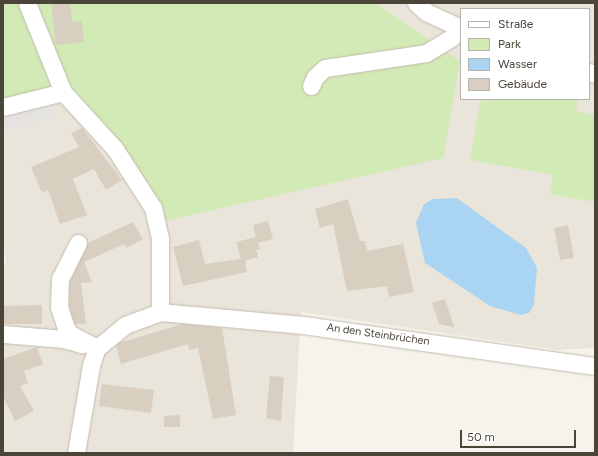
<!DOCTYPE html>
<html>
<head>
<meta charset="utf-8">
<style>
	body { margin:0 }
	#map { position:relative; width:598px; height:456px; overflow:hidden; background:#f6f3ec; font-family:Figtree,sans-serif }
	div>[style] { position:absolute }
	.residential>* { inset:0; background:#eae5da }
	.green>* { inset:0; background:#d2eab5 }
	.parking>* { inset:0; background:#e5e3e0 }
	.water>* { inset:0; background:#a9d4f2 }
	.building>* { inset:0; background:#d8cfc1 }
	.roads { filter:drop-shadow(0 0 1px #c2bbae) drop-shadow(0 0 1px #c2bbae) }
	.minor>* { height:17px; margin:-8.5px; padding:0 8.5px; transform-origin:8.5px; border-radius:8.5px; background:#fff }
	span { translate:-50% -50%; white-space:nowrap; text-align:center; line-height:1.15; -webkit-text-stroke:3px #fff; paint-order:stroke }
	.street-label { font-size:11px; color:#4b4439 }
	.frame { position:absolute; inset:0; border:4px solid #4b4439; pointer-events:none }
	.legend { position:absolute; left:460px; top:8px; width:130px; height:92px; box-sizing:border-box; background:#fff; border:1px solid #b7b4b0; margin:0; padding:5px 7px; list-style:none; font-size:12px; color:#4b4439 }
	.legend li { display:flex; align-items:center; gap:8px; height:20px }
	.legend b { width:20px; border:1px solid #b7b4b0 }
	.scale { position:absolute; left:460px; top:430px; width:116px; height:18px; box-sizing:border-box; border:2px solid #4b4439; border-top:0; padding-left:5px; font-size:12px; line-height:14px; white-space:nowrap; color:#4b4439; -webkit-text-stroke:3px #fff; paint-order:stroke }
</style>
</head>
<body>
<div id="map">
	<div class="residential">
		<i style="clip-path:polygon(evenodd,376px 3px,595px 3px,595px 348px,558px 350px,301px 312px,293px 453px,3px 453px,3px 263px,6px 263px,3px 243px,3px 107px,460px 61px,376px 3px,461px 9px,589px 9px,589px 99px,461px 99px,461px 9px)"></i>
	</div>
	<div class="green">
		<i style="clip-path:polygon(3px 3px,376px 3px,460px 61px,443px 158px,160px 222px,63px 92px,3px 107px)"></i>
		<i style="clip-path:polygon(481px 99px,578px 99px,576px 111px,595px 115px,595px 202px,550px 194px,553px 175px,470px 160px)"></i>
	</div>
	<div class="parking">
		<i style="clip-path:polygon(50px 96px,55px 118px,3px 131px,3px 107px)"></i>
	</div>
	<div class="water">
		<i style="clip-path:polygon(457px 198px,526px 248px,537px 268px,534px 304px,529px 313px,521px 315px,490px 306px,425px 263px,416px 223px,424px 204px,433px 199px)"></i>
	</div>
	<div class="building">
		<i style="clip-path:polygon(51px 3px,70px 3px,72px 22px,82px 21px,84px 42px,56px 45px)"></i>
		<i style="clip-path:polygon(82px 128px,122px 180px,106px 190px,94px 169px,73px 179px,87px 215px,60px 224px,48px 190px,42px 193px,31px 167px,79px 147px,71px 133px)"></i>
		<i style="clip-path:polygon(348px 199px,360px 241px,365px 241px,367px 251px,403px 244px,414px 292px,389px 297px,387px 286px,347px 291px,333px 224px,320px 228px,315px 209px)"></i>
		<i style="clip-path:polygon(268px 221px,273px 239px,258px 243px,260px 249px,256px 250px,258px 257px,245px 261px,247px 272px,183px 286px,173px 247px,199px 240px,205px 264px,241px 259px,236px 242px,256px 237px,253px 225px)"></i>
		<i style="clip-path:polygon(133px 222px,143px 239px,126px 248px,124px 244px,84px 262px,92px 282px,81px 283px,86px 324px,75px 324px,69px 306px,70px 282px,88px 243px)"></i>
		<i style="clip-path:polygon(568px 225px,574px 258px,560px 260px,554px 228px)"></i>
		<i style="clip-path:polygon(445px 299px,454px 327px,439px 324px,432px 303px)"></i>
		<i style="clip-path:polygon(42px 305px,42px 324px,3px 324px,3px 306px)"></i>
		<i style="clip-path:polygon(182px 324px,222px 328px,236px 415px,213px 419px,198px 348px,189px 350px,188px 344px,121px 364px,116px 346px,119px 343px)"></i>
		<i style="clip-path:polygon(37px 347px,43px 364px,24px 371px,28px 383px,20px 386px,34px 411px,15px 421px,3px 396px,3px 359px)"></i>
		<i style="clip-path:polygon(270px 376px,284px 377px,281px 421px,266px 418px)"></i>
		<i style="clip-path:polygon(102px 384px,154px 390px,151px 413px,99px 406px)"></i>
		<i style="clip-path:polygon(180px 415px,180px 427px,164px 427px,164px 416px)"></i>
	</div>
	<div class="roads">
		<div class="minor">
			<i style="left:27px;top:3px;width:96px;rotate:68deg"></i>
			<i style="left:63px;top:92px;width:77px;rotate:47.6deg"></i>
			<i style="left:115px;top:149px;width:70px;rotate:57.2deg"></i>
			<i style="left:153px;top:208px;width:32px;rotate:77deg"></i>
			<i style="left:160px;top:239px;width:73px;rotate:90deg"></i>
			<i style="left:416px;top:3px;width:13px;rotate:42deg"></i>
			<i style="left:426px;top:12px;width:38px;rotate:25deg"></i>
			<i style="left:589px;top:72px;width:6px;rotate:18deg"></i>
			<i style="left:311px;top:86px;width:10px;rotate:-66deg"></i>
			<i style="left:315px;top:77px;width:13px;rotate:-42deg"></i>
			<i style="left:325px;top:68px;width:102px;rotate:-8.4deg"></i>
			<i style="left:426px;top:53px;width:29px;rotate:-31deg"></i>
			<i style="left:451px;top:38px;width:14px;rotate:-45deg"></i>
			<i style="left:3px;top:107px;width:62px;rotate:-14deg"></i>
			<i style="left:78px;top:243px;width:40px;rotate:116.6deg"></i>
			<i style="left:60px;top:279px;width:28px;rotate:92deg"></i>
			<i style="left:59px;top:307px;width:23px;rotate:72deg"></i>
			<i style="left:66px;top:329px;width:8px;rotate:45deg"></i>
			<i style="left:72px;top:335px;width:28px;rotate:27deg"></i>
			<i style="left:3px;top:334px;width:61px;rotate:4.7deg"></i>
			<i style="left:64px;top:339px;width:19px;rotate:16deg"></i>
			<i style="left:76px;top:453px;width:89px;rotate:-80.3deg"></i>
			<i style="left:91px;top:365px;width:18px;rotate:-71deg"></i>
			<i style="left:97px;top:348px;width:36px;rotate:-39deg"></i>
			<i style="left:125px;top:325px;width:37px;rotate:-20deg"></i>
			<i style="left:160px;top:312px;width:144px;rotate:5.2deg"></i>
			<i style="left:303px;top:325px;width:295px;rotate:8deg"></i>
		</div>
	</div>
	<div class="street-label">
		<span style="left:378px;top:335px;rotate:8deg">An den Steinbrüchen</span>
	</div>
	<div class="frame"></div>
	<ul class="legend">
	<li><b style="height:5px;background:#fff"></b>Straße</li>
	<li><b style="height:11px;background:#d2eab5"></b>Park</li>
	<li><b style="height:11px;background:#a9d4f2"></b>Wasser</li>
	<li><b style="height:11px;background:#d8cfc1"></b>Gebäude</li>
	</ul>
	<div class="scale">50 m</div>
</div>
</body>
</html>
